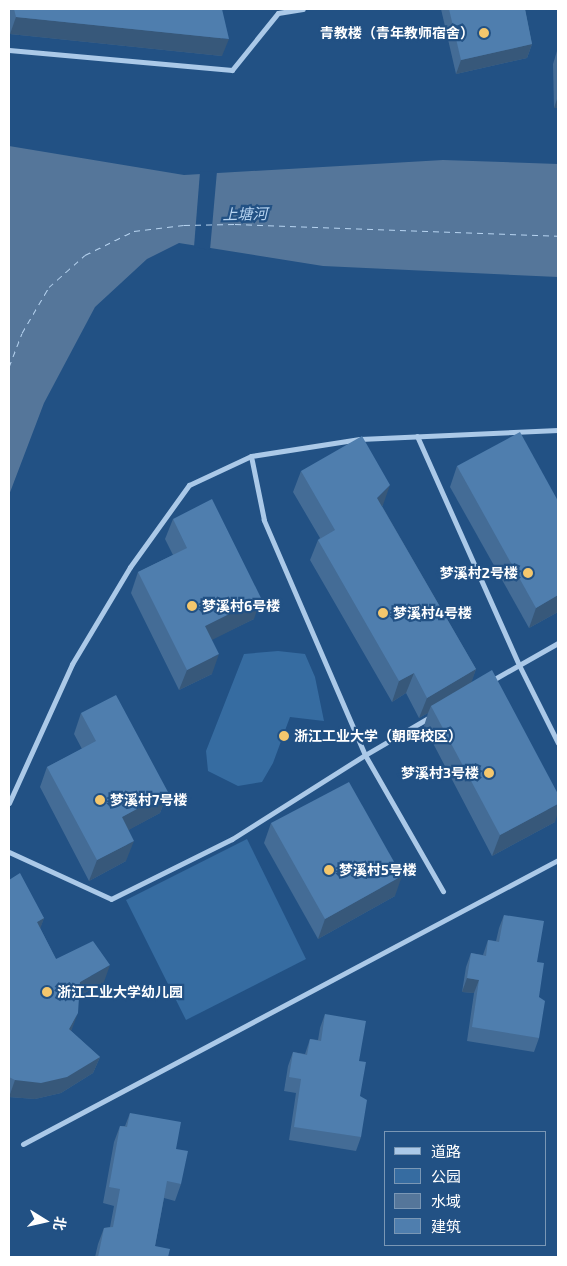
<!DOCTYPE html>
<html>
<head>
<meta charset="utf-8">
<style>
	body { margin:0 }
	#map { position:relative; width:567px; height:1266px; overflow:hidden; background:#225184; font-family:"Exo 2","Noto Sans SC",sans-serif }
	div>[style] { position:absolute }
	.green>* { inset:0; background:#366ca1 }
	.water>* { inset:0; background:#55769a }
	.pier>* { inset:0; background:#225184 }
	.ferry>* { height:1px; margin-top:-0.5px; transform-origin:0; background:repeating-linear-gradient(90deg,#b6d3f0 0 6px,transparent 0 11px) }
	.minor>* { height:5px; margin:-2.5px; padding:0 2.5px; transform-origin:2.5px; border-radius:2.5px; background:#abc9e8 }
	.wall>* { inset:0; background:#446c96 }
	.shaded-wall>* { inset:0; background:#37587a }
	.building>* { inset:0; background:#4f7eae }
	.dots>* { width:14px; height:14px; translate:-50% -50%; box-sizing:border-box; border:2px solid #225184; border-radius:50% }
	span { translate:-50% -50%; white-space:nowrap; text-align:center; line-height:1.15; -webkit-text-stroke:4.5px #225184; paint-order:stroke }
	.poi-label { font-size:14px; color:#fff; font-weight:700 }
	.right { translate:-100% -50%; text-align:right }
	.left { translate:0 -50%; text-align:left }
	.water-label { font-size:15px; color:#b6d3f0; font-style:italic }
	.frame { position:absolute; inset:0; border:10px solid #fff; pointer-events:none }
	.legend { position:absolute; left:384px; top:1131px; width:162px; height:115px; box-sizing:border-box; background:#225184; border:1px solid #7a97b5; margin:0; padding:6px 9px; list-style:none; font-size:15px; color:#fff }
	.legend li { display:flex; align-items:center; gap:10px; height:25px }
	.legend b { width:25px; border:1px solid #7a97b5 }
	.north { position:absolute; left:20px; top:1196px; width:50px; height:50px; -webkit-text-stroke:4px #225184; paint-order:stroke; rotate:100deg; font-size:14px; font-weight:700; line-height:20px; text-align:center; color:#fff }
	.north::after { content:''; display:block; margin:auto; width:18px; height:22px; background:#fff; clip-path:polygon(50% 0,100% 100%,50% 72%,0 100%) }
</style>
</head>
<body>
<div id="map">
	<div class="green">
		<i style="clip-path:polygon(278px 651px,305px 654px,315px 677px,324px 721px,290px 717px,273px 763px,262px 782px,238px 786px,208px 771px,206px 751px,244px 654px)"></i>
		<i style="clip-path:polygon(247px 839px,306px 959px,186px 1020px,126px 900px)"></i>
	</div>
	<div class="water">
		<i style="clip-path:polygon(9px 146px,184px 175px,443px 160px,558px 164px,558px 277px,323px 266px,179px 243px,147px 259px,95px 307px,44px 403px,9px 495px)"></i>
	</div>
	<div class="pier">
		<i style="clip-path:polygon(217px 171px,210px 250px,194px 247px,200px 172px)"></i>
	</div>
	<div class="ferry">
		<i style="left:9px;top:367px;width:36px;rotate:-69deg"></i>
		<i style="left:22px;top:333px;width:53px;rotate:-59.6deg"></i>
		<i style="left:49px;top:287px;width:48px;rotate:-41.6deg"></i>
		<i style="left:85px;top:255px;width:55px;rotate:-26.1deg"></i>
		<i style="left:134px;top:231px;width:50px;rotate:-6.8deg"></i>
		<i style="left:184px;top:225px;width:51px;rotate:-1.1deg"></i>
		<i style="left:235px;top:224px;width:323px;rotate:2.1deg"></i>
	</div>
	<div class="minor">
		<i style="left:9px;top:50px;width:224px;rotate:5.1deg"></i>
		<i style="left:232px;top:70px;width:73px;rotate:-51.1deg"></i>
		<i style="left:278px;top:13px;width:25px;rotate:-9deg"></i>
		<i style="left:417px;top:436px;width:251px;rotate:66deg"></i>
		<i style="left:519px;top:665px;width:87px;rotate:63.4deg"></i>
		<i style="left:491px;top:681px;width:77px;rotate:-29.6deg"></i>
		<i style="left:430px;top:717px;width:75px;rotate:149.7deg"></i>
		<i style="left:365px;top:755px;width:157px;rotate:60.2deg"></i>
		<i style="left:9px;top:803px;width:153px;rotate:-65.6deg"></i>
		<i style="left:72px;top:664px;width:113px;rotate:-59.1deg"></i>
		<i style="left:130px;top:567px;width:101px;rotate:-54.3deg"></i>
		<i style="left:189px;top:485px;width:68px;rotate:-25.1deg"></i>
		<i style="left:251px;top:456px;width:110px;rotate:-8.9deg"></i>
		<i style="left:360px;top:439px;width:198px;rotate:-2.6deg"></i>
		<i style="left:9px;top:852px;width:112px;rotate:24.7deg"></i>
		<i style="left:111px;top:899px;width:135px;rotate:-26.4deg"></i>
		<i style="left:232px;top:839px;width:157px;rotate:-32.3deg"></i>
		<i style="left:365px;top:755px;width:256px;rotate:-113.3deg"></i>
		<i style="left:264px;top:520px;width:65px;rotate:-101.5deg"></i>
		<i style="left:23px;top:1144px;width:606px;rotate:-27.96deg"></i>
	</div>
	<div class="wall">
		<i style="clip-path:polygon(9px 9px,222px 9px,222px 56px,10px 34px,9px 29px)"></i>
		<i style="clip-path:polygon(441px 9px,525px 9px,532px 44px,527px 58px,456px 74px)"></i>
		<i style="clip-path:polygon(557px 51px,558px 51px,558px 108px,554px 108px,553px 64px)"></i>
		<i style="clip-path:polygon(457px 466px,558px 501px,558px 612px,529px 628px,450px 487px)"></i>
		<i style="clip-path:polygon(301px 471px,383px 505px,382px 506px,476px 669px,471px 682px,555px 822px,492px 856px,424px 726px,428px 713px,419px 718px,406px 693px,392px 702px,310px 560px,318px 540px,320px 538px,293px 492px)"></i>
		<i style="clip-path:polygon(173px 519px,254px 619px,212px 639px,212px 674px,179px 690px,131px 593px,138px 572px,173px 555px,165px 539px)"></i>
		<i style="clip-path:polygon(81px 713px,168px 792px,160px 813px,128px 830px,126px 861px,89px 881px,40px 787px,47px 767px,82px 749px,74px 734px)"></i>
		<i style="clip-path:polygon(271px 823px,395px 896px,318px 939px,264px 843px)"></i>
		<i style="clip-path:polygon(9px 880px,44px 918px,40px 928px,56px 959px,104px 982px,79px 996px,71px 1031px,100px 1057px,93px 1073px,61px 1093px,35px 1099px,9px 1097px)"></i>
		<i style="clip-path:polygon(504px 915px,537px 962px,539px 1038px,534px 1052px,467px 1041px,474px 993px,462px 992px,466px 967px,471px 953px,483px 955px,488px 940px,496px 941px,499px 928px)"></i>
		<i style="clip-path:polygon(325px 1014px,359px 1061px,361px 1137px,356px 1151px,289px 1140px,296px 1093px,284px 1091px,288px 1066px,293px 1052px,305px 1054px,310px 1039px,318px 1040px,320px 1028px)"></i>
		<i style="clip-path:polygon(130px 1113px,176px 1149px,181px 1184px,175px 1201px,164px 1198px,155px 1246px,168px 1257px,95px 1257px,98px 1244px,104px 1228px,110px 1227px,114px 1206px,103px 1203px,114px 1142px,120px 1126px,125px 1126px)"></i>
	</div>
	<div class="shaded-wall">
		<i style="clip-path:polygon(16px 17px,229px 39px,222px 56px,10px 34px)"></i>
		<i style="clip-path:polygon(532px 44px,527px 58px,456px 74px,461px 60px)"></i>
		<i style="clip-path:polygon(558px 96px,558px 108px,554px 108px)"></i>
		<i style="clip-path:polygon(390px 485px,383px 505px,370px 518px,377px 498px)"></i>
		<i style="clip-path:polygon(558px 595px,558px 612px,529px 628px,536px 608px)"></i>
		<i style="clip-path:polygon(261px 598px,254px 619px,198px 647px,205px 626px)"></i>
		<i style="clip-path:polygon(219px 654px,212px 674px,179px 690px,187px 670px)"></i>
		<i style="clip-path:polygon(476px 669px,469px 690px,431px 706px,428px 713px,419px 718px,427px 698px)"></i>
		<i style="clip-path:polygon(414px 673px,406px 693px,392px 702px,399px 681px)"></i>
		<i style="clip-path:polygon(168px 792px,160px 813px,114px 838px,122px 817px)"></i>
		<i style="clip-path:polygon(558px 804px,558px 812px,555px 822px,492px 856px,500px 835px)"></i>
		<i style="clip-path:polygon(134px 841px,126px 861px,89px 881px,97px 860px)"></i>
		<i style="clip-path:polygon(402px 876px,395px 896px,318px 939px,325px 919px)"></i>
		<i style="clip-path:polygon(44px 918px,38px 935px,37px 922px)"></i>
		<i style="clip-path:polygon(110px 965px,104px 982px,74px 999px,80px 982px)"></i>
		<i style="clip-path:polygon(467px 978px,479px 980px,474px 993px,462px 992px)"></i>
		<i style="clip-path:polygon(78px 1013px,72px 1029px,63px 1046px,69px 1029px)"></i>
		<i style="clip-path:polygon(100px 1057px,93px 1073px,61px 1093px,35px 1099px,9px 1097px,15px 1080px)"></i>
	</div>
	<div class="building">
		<i style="clip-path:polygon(14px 9px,222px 9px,229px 39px,16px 17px)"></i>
		<i style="clip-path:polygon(449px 9px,525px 9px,532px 44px,461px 60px)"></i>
		<i style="clip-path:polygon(557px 51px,558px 51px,558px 88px)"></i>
		<i style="clip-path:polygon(520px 432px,558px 501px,558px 595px,536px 608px,457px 466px)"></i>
		<i style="clip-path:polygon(362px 436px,390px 485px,377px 498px,476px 669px,427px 698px,414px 673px,399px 681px,318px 540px,335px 530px,301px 471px)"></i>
		<i style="clip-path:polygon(212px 499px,261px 598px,205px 626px,219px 654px,187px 670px,138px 572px,187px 548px,173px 519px)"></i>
		<i style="clip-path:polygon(492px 670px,558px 794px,558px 804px,500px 835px,431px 706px)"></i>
		<i style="clip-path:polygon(116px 695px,168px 792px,122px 817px,134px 841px,97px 860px,47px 767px,96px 741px,81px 713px)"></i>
		<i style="clip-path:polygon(349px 782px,402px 876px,325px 919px,271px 823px)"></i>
		<i style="clip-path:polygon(20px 873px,44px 918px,37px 922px,56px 959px,93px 941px,110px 965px,80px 982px,78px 1013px,69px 1029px,100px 1057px,67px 1077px,41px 1083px,15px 1080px,9px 1077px,9px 880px)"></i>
		<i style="clip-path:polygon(504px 915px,544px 921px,537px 962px,544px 963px,539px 997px,545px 1001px,539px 1038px,472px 1027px,479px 980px,467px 978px,471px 953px,486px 956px,488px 940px,499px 942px)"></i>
		<i style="clip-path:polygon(325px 1014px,366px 1021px,359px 1061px,366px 1062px,360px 1096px,367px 1100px,361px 1137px,294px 1127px,301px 1079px,289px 1077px,293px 1052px,307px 1055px,310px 1039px,321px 1041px)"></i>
		<i style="clip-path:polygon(130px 1113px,181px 1122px,176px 1149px,188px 1151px,181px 1184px,167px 1181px,155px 1246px,170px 1249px,168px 1257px,98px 1257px,104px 1228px,113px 1227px,120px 1189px,109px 1187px,120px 1126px,127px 1127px)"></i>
	</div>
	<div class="dots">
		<i style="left:484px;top:33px;background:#f4c76d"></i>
		<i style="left:528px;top:573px;background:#f4c76d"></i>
		<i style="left:192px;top:606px;background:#f4c76d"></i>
		<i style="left:383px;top:613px;background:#f4c76d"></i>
		<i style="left:284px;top:736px;background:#f4c76d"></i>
		<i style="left:489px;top:773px;background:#f4c76d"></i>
		<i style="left:100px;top:800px;background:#f4c76d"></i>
		<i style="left:329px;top:870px;background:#f4c76d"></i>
		<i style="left:47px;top:992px;background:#f4c76d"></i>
	</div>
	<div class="poi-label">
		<span class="right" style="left:474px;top:33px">青教楼（青年教师宿舍）</span>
		<span class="right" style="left:518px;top:573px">梦溪村2号楼</span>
		<span class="left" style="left:202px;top:606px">梦溪村6号楼</span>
		<span class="left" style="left:393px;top:613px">梦溪村4号楼</span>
		<span class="left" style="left:294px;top:736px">浙江工业大学（朝晖校区）</span>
		<span class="right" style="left:479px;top:773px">梦溪村3号楼</span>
		<span class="left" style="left:110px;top:800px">梦溪村7号楼</span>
		<span class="left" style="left:339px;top:870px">梦溪村5号楼</span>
		<span class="left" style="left:57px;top:992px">浙江工业大学幼儿园</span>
	</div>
	<div class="water-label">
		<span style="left:245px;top:214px;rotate:-1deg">上塘河</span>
	</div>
	<div class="frame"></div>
	<ul class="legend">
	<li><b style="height:6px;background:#abc9e8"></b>道路</li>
	<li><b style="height:14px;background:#366ca1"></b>公园</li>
	<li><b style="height:14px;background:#55769a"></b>水域</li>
	<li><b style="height:14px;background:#4f7eae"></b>建筑</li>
	</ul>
	<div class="north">北</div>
</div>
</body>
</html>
